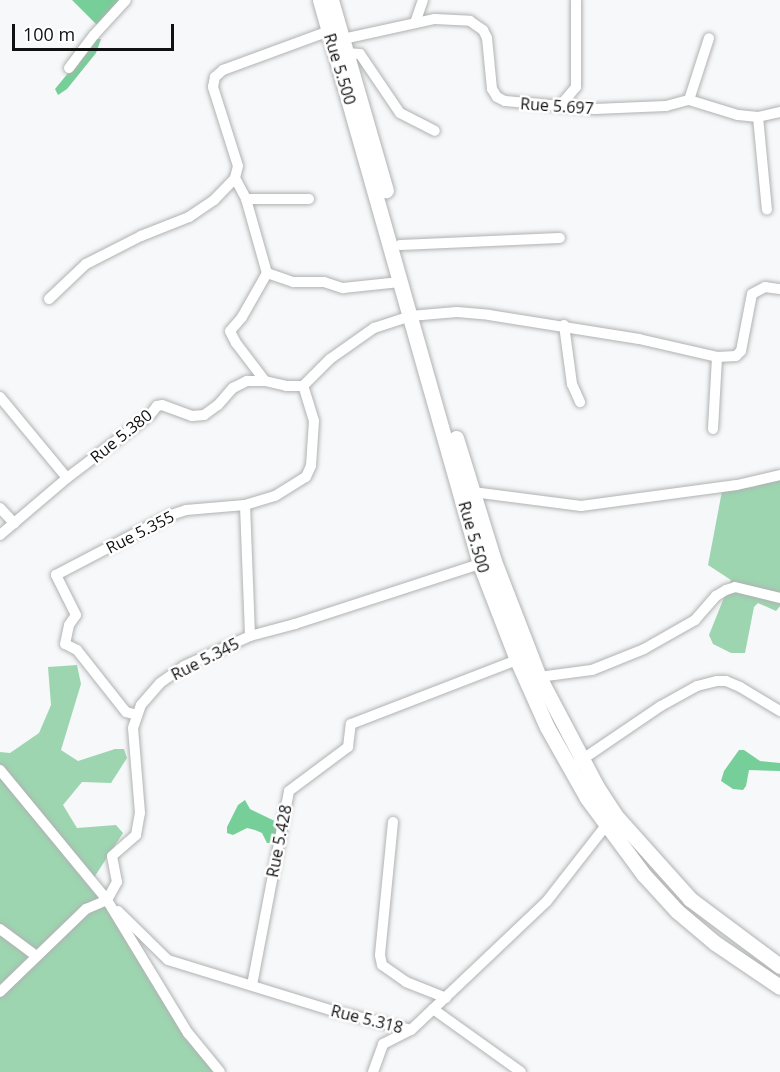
<!DOCTYPE html>
<html>
<head>
<meta charset="utf-8">
<style>
	body { margin:0 }
	#map { position:relative; width:780px; height:1072px; overflow:hidden; background:#f7f8f9; font-family:"Open Sans",sans-serif }
	div>[style] { position:absolute }
	.green>* { inset:0; background:#9dd5b0 }
	.forest>* { inset:0; background:#76cf98 }
	.roads { filter:drop-shadow(0 0 2px #b0b2b3) drop-shadow(0 0 2px #b0b2b3) }
	.street>* { height:10px; margin:-5px; padding:0 5px; transform-origin:5px; border-radius:5px; background:#fff }
	.secondary>* { height:15px; margin:-7.5px; padding:0 7.5px; transform-origin:7.5px; border-radius:7.5px; background:#fff }
	span { translate:-50% -50%; white-space:nowrap; text-align:center; line-height:1.15; -webkit-text-stroke:5px #fff; paint-order:stroke }
	.street-label { font-size:16px; color:#111112 }
	.scale { position:absolute; left:12px; top:24px; width:162px; height:27px; box-sizing:border-box; border:3px solid #111112; border-top:0; padding-left:8px; font-size:18px; line-height:21px; white-space:nowrap; color:#111112; -webkit-text-stroke:4px #fff; paint-order:stroke }
</style>
</head>
<body>
<div id="map">
	<div class="green">
		<i style="clip-path:polygon(780px 478px,780px 606px,776px 611px,758px 603px,754px 607px,745px 653px,731px 653px,713px 644px,709px 635px,731px 580px,708px 565px,722px 491px,753px 487px)"></i>
		<i style="clip-path:polygon(77px 665px,81px 684px,61px 750px,78px 761px,115px 749px,124px 749px,127px 758px,111px 783px,82px 782px,63px 805px,77px 828px,116px 825px,123px 833px,95px 876px,94px 887px,221px 1072px,0 1072px,0 752px,10px 753px,39px 733px,51px 705px,48px 667px)"></i>
	</div>
	<div class="forest">
		<i style="clip-path:polygon(72px 0,118px 0,120px 3px,98px 26px)"></i>
		<i style="clip-path:polygon(96px 39px,101px 39px,96px 53px,67px 89px,58px 95px,55px 89px)"></i>
		<i style="clip-path:polygon(739px 750px,744px 750px,760px 761px,780px 763px,780px 771px,749px 770px,746px 786px,743px 790px,733px 789px,721px 781px,724px 771px)"></i>
		<i style="clip-path:polygon(245px 800px,250px 809px,281px 824px,278px 839px,273px 843px,267px 843px,262px 833px,255px 830px,247px 828px,233px 835px,227px 833px,227px 827px,238px 805px)"></i>
	</div>
	<div class="roads">
		<div class="street">
			<i style="left:415px;top:23px;width:24px;rotate:-71deg"></i>
			<i style="left:343px;top:39px;width:94px;rotate:-12.3deg"></i>
			<i style="left:435px;top:19px;width:35px;rotate:3deg"></i>
			<i style="left:470px;top:21px;width:16px;rotate:35deg"></i>
			<i style="left:483px;top:30px;width:9px;rotate:63deg"></i>
			<i style="left:487px;top:38px;width:51px;rotate:84.4deg"></i>
			<i style="left:492px;top:89px;width:9px;rotate:58deg"></i>
			<i style="left:497px;top:97px;width:9px;rotate:27deg"></i>
			<i style="left:505px;top:101px;width:90px;rotate:5.1deg"></i>
			<i style="left:595px;top:109px;width:71px;rotate:-2.4deg"></i>
			<i style="left:666px;top:106px;width:24px;rotate:-15deg"></i>
			<i style="left:689px;top:100px;width:51px;rotate:17deg"></i>
			<i style="left:738px;top:115px;width:20px;rotate:6deg"></i>
			<i style="left:758px;top:117px;width:23px;rotate:-13deg"></i>
			<i style="left:347px;top:53px;width:13px;rotate:4deg"></i>
			<i style="left:360px;top:54px;width:71px;rotate:55.9deg"></i>
			<i style="left:400px;top:113px;width:39px;rotate:27deg"></i>
			<i style="left:69px;top:68px;width:41px;rotate:-52.9deg"></i>
			<i style="left:94px;top:35px;width:47px;rotate:-47.6deg"></i>
			<i style="left:689px;top:100px;width:65px;rotate:-72.1deg"></i>
			<i style="left:560px;top:106px;width:25px;rotate:-50deg"></i>
			<i style="left:576px;top:87px;width:87px;rotate:-90deg"></i>
			<i style="left:758px;top:117px;width:93px;rotate:84.5deg"></i>
			<i style="left:235px;top:178px;width:24px;rotate:62deg"></i>
			<i style="left:246px;top:199px;width:77px;rotate:74.2deg"></i>
			<i style="left:246px;top:199px;width:63px"></i>
			<i style="left:400px;top:245px;width:160px;rotate:-2.5deg"></i>
			<i style="left:49px;top:299px;width:51px;rotate:-43.4deg"></i>
			<i style="left:86px;top:264px;width:62px;rotate:-27deg"></i>
			<i style="left:141px;top:236px;width:52px;rotate:-21.6deg"></i>
			<i style="left:189px;top:217px;width:30px;rotate:-34deg"></i>
			<i style="left:214px;top:200px;width:30px;rotate:-46deg"></i>
			<i style="left:235px;top:178px;width:12px;rotate:-76deg"></i>
			<i style="left:238px;top:166px;width:83px;rotate:-107.6deg"></i>
			<i style="left:213px;top:87px;width:10px;rotate:-79deg"></i>
			<i style="left:215px;top:77px;width:11px;rotate:-41deg"></i>
			<i style="left:223px;top:70px;width:113px;rotate:-20.2deg"></i>
			<i style="left:564px;top:325px;width:60px;rotate:82.3deg"></i>
			<i style="left:572px;top:384px;width:20px;rotate:66deg"></i>
			<i style="left:265px;top:381px;width:48px;rotate:-127.3deg"></i>
			<i style="left:236px;top:343px;width:13px;rotate:-117deg"></i>
			<i style="left:230px;top:331px;width:18px;rotate:-49deg"></i>
			<i style="left:242px;top:317px;width:51px;rotate:-60.4deg"></i>
			<i style="left:267px;top:273px;width:28px;rotate:19deg"></i>
			<i style="left:293px;top:282px;width:31px"></i>
			<i style="left:324px;top:282px;width:20px;rotate:18deg"></i>
			<i style="left:343px;top:288px;width:57px;rotate:-6deg"></i>
			<i style="left:0;top:397px;width:105px;rotate:50.4deg"></i>
			<i style="left:713px;top:429px;width:72px;rotate:-86.8deg"></i>
			<i style="left:717px;top:357px;width:19px;rotate:-3deg"></i>
			<i style="left:736px;top:356px;width:7px;rotate:-45deg"></i>
			<i style="left:741px;top:351px;width:58px;rotate:-79.1deg"></i>
			<i style="left:752px;top:294px;width:15px;rotate:-28deg"></i>
			<i style="left:765px;top:287px;width:15px;rotate:8deg"></i>
			<i style="left:473px;top:492px;width:109px;rotate:7.4deg"></i>
			<i style="left:581px;top:506px;width:157px;rotate:-7.7deg"></i>
			<i style="left:737px;top:485px;width:44px;rotate:-13.1deg"></i>
			<i style="left:245px;top:505px;width:131px;rotate:87.8deg"></i>
			<i style="left:0;top:508px;width:21px;rotate:47deg"></i>
			<i style="left:0;top:535px;width:88px;rotate:-40.4deg"></i>
			<i style="left:67px;top:478px;width:104px;rotate:-37.2deg"></i>
			<i style="left:150px;top:415px;width:11px;rotate:-52deg"></i>
			<i style="left:157px;top:406px;width:5px;rotate:-11deg"></i>
			<i style="left:162px;top:405px;width:32px;rotate:20deg"></i>
			<i style="left:192px;top:416px;width:12px;rotate:-5deg"></i>
			<i style="left:204px;top:415px;width:17px;rotate:-36deg"></i>
			<i style="left:218px;top:405px;width:23px;rotate:-49deg"></i>
			<i style="left:233px;top:388px;width:16px;rotate:-27deg"></i>
			<i style="left:247px;top:381px;width:18px"></i>
			<i style="left:265px;top:381px;width:22px;rotate:13deg"></i>
			<i style="left:286px;top:386px;width:17px"></i>
			<i style="left:303px;top:386px;width:38px;rotate:-45deg"></i>
			<i style="left:330px;top:359px;width:54px;rotate:-35.2deg"></i>
			<i style="left:374px;top:328px;width:38px;rotate:-18deg"></i>
			<i style="left:410px;top:316px;width:47px;rotate:-4.9deg"></i>
			<i style="left:457px;top:312px;width:32px;rotate:5deg"></i>
			<i style="left:489px;top:315px;width:152px;rotate:9.1deg"></i>
			<i style="left:639px;top:339px;width:80px;rotate:13deg"></i>
			<i style="left:539px;top:677px;width:53px;rotate:-7.5deg"></i>
			<i style="left:592px;top:670px;width:56px;rotate:-22deg"></i>
			<i style="left:644px;top:649px;width:59px;rotate:-29.6deg"></i>
			<i style="left:695px;top:620px;width:32px;rotate:-49deg"></i>
			<i style="left:716px;top:596px;width:12px;rotate:-31deg"></i>
			<i style="left:726px;top:590px;width:9px;rotate:-18deg"></i>
			<i style="left:735px;top:587px;width:46px;rotate:13.7deg"></i>
			<i style="left:137px;top:715px;width:11px;rotate:-165deg"></i>
			<i style="left:126px;top:712px;width:79px;rotate:-128.3deg"></i>
			<i style="left:77px;top:650px;width:13px;rotate:-153deg"></i>
			<i style="left:65px;top:644px;width:19px;rotate:-78deg"></i>
			<i style="left:69px;top:625px;width:12px;rotate:-55deg"></i>
			<i style="left:76px;top:615px;width:45px;rotate:-116.6deg"></i>
			<i style="left:56px;top:575px;width:130px;rotate:-27.6deg"></i>
			<i style="left:171px;top:515px;width:16px;rotate:-18deg"></i>
			<i style="left:186px;top:510px;width:59px;rotate:-4.8deg"></i>
			<i style="left:245px;top:505px;width:31px;rotate:-17deg"></i>
			<i style="left:275px;top:496px;width:36px;rotate:-32deg"></i>
			<i style="left:306px;top:477px;width:12px;rotate:-66deg"></i>
			<i style="left:311px;top:466px;width:45px;rotate:-86.2deg"></i>
			<i style="left:314px;top:421px;width:37px;rotate:-107deg"></i>
			<i style="left:577px;top:763px;width:102px;rotate:-34.2deg"></i>
			<i style="left:661px;top:706px;width:41px;rotate:-29.1deg"></i>
			<i style="left:697px;top:686px;width:21px;rotate:-14deg"></i>
			<i style="left:717px;top:681px;width:9px"></i>
			<i style="left:726px;top:681px;width:15px;rotate:23deg"></i>
			<i style="left:740px;top:687px;width:47px;rotate:31deg"></i>
			<i style="left:0;top:770px;width:168px;rotate:50.5deg"></i>
			<i style="left:107px;top:900px;width:156px;rotate:58.7deg"></i>
			<i style="left:188px;top:1033px;width:50px;rotate:50.6deg"></i>
			<i style="left:393px;top:822px;width:134px;rotate:95.6deg"></i>
			<i style="left:380px;top:955px;width:10px;rotate:79deg"></i>
			<i style="left:382px;top:965px;width:29px;rotate:35deg"></i>
			<i style="left:406px;top:982px;width:43px;rotate:21.8deg"></i>
			<i style="left:107px;top:900px;width:21px;rotate:-61deg"></i>
			<i style="left:117px;top:882px;width:26px;rotate:-101deg"></i>
			<i style="left:112px;top:856px;width:32px;rotate:-41deg"></i>
			<i style="left:136px;top:835px;width:22px;rotate:-80deg"></i>
			<i style="left:140px;top:813px;width:85px;rotate:-94.7deg"></i>
			<i style="left:133px;top:728px;width:24px;rotate:-71deg"></i>
			<i style="left:141px;top:705px;width:29px;rotate:-49deg"></i>
			<i style="left:160px;top:683px;width:29px;rotate:-35deg"></i>
			<i style="left:184px;top:666px;width:72px;rotate:-24.4deg"></i>
			<i style="left:250px;top:636px;width:47px;rotate:-14.9deg"></i>
			<i style="left:295px;top:624px;width:194px;rotate:-18deg"></i>
			<i style="left:118px;top:911px;width:70px;rotate:44.4deg"></i>
			<i style="left:168px;top:960px;width:174px;rotate:17.1deg"></i>
			<i style="left:334px;top:1011px;width:79px;rotate:13.9deg"></i>
			<i style="left:0;top:929px;width:44px;rotate:36.6deg"></i>
			<i style="left:252px;top:985px;width:197px;rotate:-79.2deg"></i>
			<i style="left:289px;top:791px;width:74px;rotate:-36.7deg"></i>
			<i style="left:348px;top:747px;width:23px;rotate:-83deg"></i>
			<i style="left:351px;top:724px;width:178px;rotate:-21.1deg"></i>
			<i style="left:0;top:992px;width:120px;rotate:-44deg"></i>
			<i style="left:86px;top:909px;width:23px;rotate:-23deg"></i>
			<i style="left:433px;top:1009px;width:108px;rotate:35.6deg"></i>
			<i style="left:373px;top:1072px;width:30px;rotate:-70deg"></i>
			<i style="left:383px;top:1044px;width:31px;rotate:-27deg"></i>
			<i style="left:411px;top:1030px;width:187px;rotate:-43.5deg"></i>
			<i style="left:547px;top:901px;width:104px;rotate:-52deg"></i>
		</div>
		<div class="secondary">
			<i style="left:320px;top:0;width:586px;rotate:74.16deg"></i>
			<i style="left:480px;top:564px;width:103px;rotate:68.9deg"></i>
			<i style="left:517px;top:660px;width:73px;rotate:65.9deg"></i>
			<i style="left:547px;top:727px;width:81px;rotate:60.6deg"></i>
			<i style="left:587px;top:798px;width:96px;rotate:53.5deg"></i>
			<i style="left:644px;top:875px;width:49px;rotate:47.5deg"></i>
			<i style="left:677px;top:911px;width:50px;rotate:40.1deg"></i>
			<i style="left:715px;top:943px;width:78px;rotate:34.1deg"></i>
			<i style="left:331px;top:0;width:198px;rotate:73.9deg"></i>
			<i style="left:456px;top:438px;width:129px;rotate:72.8deg"></i>
			<i style="left:494px;top:561px;width:124px;rotate:68.8deg"></i>
			<i style="left:539px;top:677px;width:124px;rotate:62.2deg"></i>
			<i style="left:597px;top:787px;width:33px;rotate:57deg"></i>
			<i style="left:615px;top:815px;width:113px;rotate:48.2deg"></i>
			<i style="left:690px;top:899px;width:112px;rotate:36.7deg"></i>
		</div>
	</div>
	<div class="street-label">
		<span style="left:340px;top:69px;rotate:73deg">Rue 5.500</span>
		<span style="left:557px;top:106px;rotate:4deg">Rue 5.697</span>
		<span style="left:121px;top:436px;rotate:-39deg">Rue 5.380</span>
		<span style="left:140px;top:532px;rotate:-27deg">Rue 5.355</span>
		<span style="left:474px;top:537px;rotate:74deg">Rue 5.500</span>
		<span style="left:205px;top:659px;rotate:-27deg">Rue 5.345</span>
		<span style="left:279px;top:841px;rotate:-79deg">Rue 5.428</span>
		<span style="left:367px;top:1019px;rotate:14deg">Rue 5.318</span>
	</div>
	<div class="scale">100 m</div>
</div>
</body>
</html>
